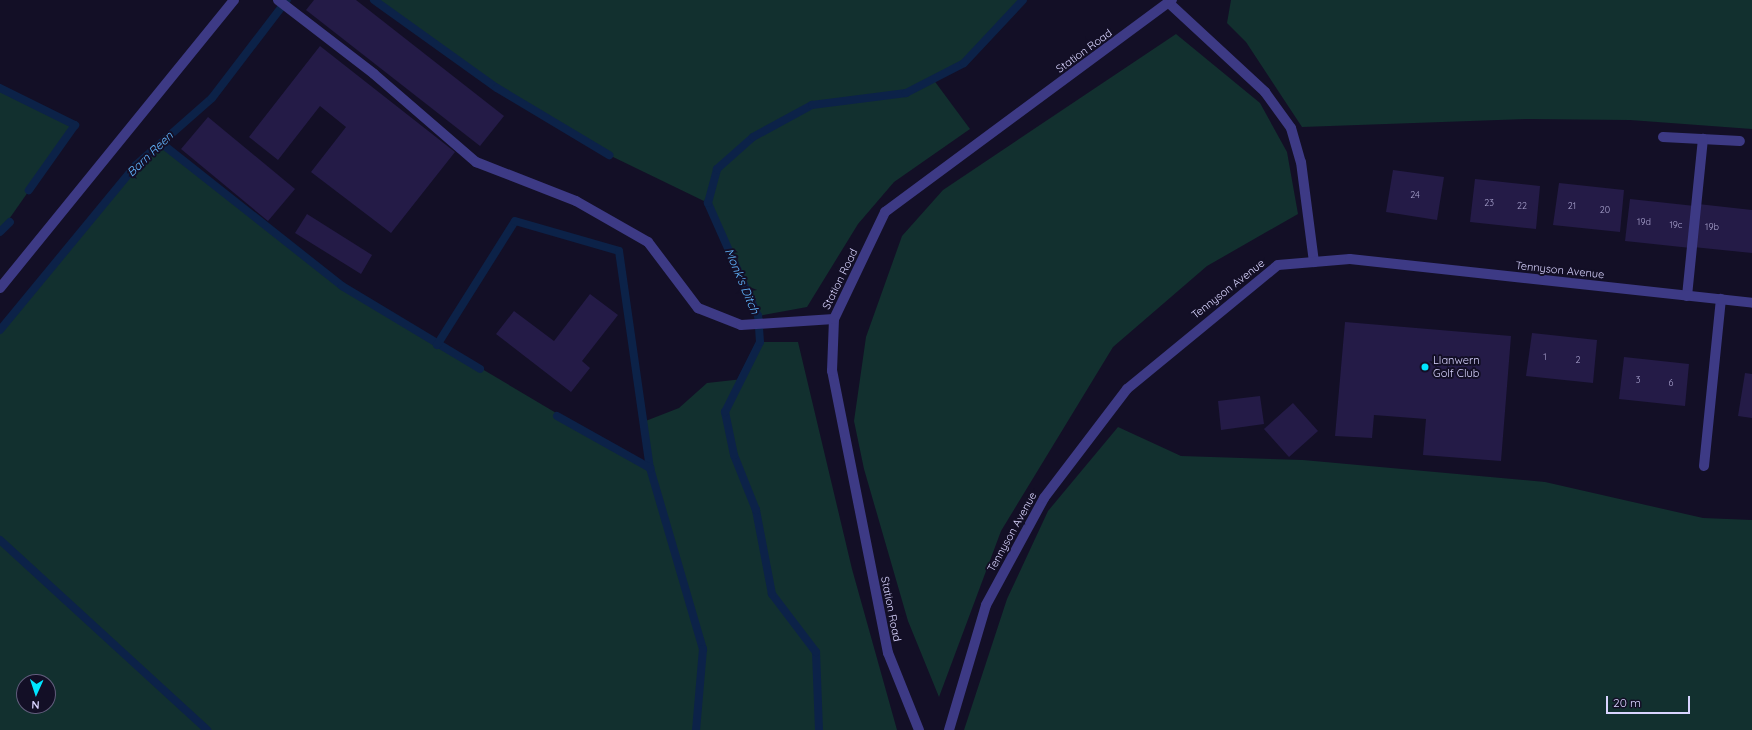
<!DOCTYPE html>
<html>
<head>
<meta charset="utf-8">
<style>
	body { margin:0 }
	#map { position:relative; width:1752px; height:730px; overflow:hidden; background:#130f26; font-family:Quicksand,sans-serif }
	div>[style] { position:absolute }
	.green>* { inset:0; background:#12302f }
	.stream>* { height:8px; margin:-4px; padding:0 4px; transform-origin:4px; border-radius:4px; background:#0c2248 }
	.building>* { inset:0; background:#241b47 }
	.minor>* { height:10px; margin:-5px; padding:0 5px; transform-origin:5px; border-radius:5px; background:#3d3a85 }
	.dots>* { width:11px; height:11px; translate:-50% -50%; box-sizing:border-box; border:2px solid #130f26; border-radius:50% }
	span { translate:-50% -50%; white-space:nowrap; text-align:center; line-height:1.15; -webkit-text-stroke:4px #130f26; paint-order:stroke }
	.number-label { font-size:9px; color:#aca6d1 }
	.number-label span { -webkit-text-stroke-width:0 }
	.street-label { font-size:11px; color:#d9d4ff }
	.poi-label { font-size:11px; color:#d9d4ff }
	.left { translate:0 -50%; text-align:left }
	.water-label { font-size:12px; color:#62b6ff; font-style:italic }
	.north { position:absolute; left:16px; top:674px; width:40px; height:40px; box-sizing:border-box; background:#130f26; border:1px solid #625e7d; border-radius:50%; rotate:183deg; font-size:11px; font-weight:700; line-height:16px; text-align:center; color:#d9d4ff }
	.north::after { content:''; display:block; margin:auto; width:14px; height:18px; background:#00e5ff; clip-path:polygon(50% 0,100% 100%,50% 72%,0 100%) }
	.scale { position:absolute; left:1606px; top:696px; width:84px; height:18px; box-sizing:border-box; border:2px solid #d9d4ff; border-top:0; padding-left:5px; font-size:12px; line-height:14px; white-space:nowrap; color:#d9d4ff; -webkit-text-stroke:3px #130f26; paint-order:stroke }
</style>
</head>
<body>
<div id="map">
	<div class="green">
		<i style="clip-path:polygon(374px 0,1023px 0,964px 63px,933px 79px,970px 129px,894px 182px,858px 224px,807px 307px,758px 316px,708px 203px,609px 155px,497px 88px)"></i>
		<i style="clip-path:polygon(1231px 0,1752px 0,1752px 129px,1630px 120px,1526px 119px,1302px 127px,1246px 42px,1227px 23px)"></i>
		<i style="clip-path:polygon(1176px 34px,1260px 103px,1287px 152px,1298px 214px,1207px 266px,1113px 347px,1001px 531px,939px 697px,908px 621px,864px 469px,854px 421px,866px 337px,902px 236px,943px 190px)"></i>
		<i style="clip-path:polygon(0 88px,75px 125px,0 232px)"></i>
		<i style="clip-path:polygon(evenodd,161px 143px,342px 286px,649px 468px,643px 422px,679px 408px,707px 383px,743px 379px,760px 342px,798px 342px,852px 569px,897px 730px,0 730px,0 330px,136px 165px,161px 143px,24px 682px,48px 682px,48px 706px,24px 706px,24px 682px)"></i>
		<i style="clip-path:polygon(1118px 427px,1181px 456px,1303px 460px,1545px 482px,1703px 518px,1752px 520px,1752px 730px,964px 730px,1007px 599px,1048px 511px)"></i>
	</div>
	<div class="stream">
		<i style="left:374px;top:0;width:151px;rotate:35.6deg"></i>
		<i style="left:497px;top:88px;width:131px;rotate:30.9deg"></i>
		<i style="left:0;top:88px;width:84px;rotate:26.3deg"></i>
		<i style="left:75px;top:125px;width:80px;rotate:125.3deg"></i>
		<i style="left:161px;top:143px;width:231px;rotate:38.3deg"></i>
		<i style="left:342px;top:286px;width:161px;rotate:31deg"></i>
		<i style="left:0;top:232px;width:14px;rotate:-45deg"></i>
		<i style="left:0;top:330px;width:214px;rotate:-50.5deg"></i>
		<i style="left:136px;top:165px;width:101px;rotate:-41.4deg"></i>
		<i style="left:212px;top:98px;width:123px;rotate:-52.6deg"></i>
		<i style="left:437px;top:345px;width:146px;rotate:-57.8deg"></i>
		<i style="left:515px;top:221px;width:108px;rotate:16.1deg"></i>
		<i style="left:619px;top:251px;width:219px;rotate:81.9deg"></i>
		<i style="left:650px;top:468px;width:189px;rotate:73.7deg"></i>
		<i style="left:703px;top:649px;width:81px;rotate:94.9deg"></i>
		<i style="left:557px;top:416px;width:107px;rotate:29.2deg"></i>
		<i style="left:0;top:540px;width:281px;rotate:42.5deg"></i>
		<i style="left:819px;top:730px;width:78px;rotate:-92.2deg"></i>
		<i style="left:816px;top:652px;width:73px;rotate:-127.2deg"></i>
		<i style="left:772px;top:594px;width:86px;rotate:-100.8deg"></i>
		<i style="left:756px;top:510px;width:59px;rotate:-111.8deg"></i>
		<i style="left:734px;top:455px;width:44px;rotate:-101.8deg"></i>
		<i style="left:725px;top:412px;width:78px;rotate:-63.4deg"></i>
		<i style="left:760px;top:342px;width:26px;rotate:-94deg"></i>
		<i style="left:758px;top:316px;width:124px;rotate:-113.9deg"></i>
		<i style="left:708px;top:203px;width:35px;rotate:-75deg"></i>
		<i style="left:717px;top:169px;width:48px;rotate:-41.6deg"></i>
		<i style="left:753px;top:137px;width:67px;rotate:-28.5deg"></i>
		<i style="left:812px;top:105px;width:95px;rotate:-7.3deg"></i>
		<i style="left:906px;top:93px;width:65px;rotate:-27.3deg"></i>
		<i style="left:964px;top:63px;width:86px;rotate:-46.9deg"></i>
	</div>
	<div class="building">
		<i style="clip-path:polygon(314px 0,356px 0,504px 116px,480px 146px,306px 10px)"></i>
		<i style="clip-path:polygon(320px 46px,455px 152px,391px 233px,311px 172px,346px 127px,320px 106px,278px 160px,249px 137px)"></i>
		<i style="clip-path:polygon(208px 117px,295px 189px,268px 221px,181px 149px)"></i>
		<i style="clip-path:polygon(1393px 170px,1444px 177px,1437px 220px,1386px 212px)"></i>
		<i style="clip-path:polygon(1475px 179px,1540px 186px,1536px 229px,1470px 222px)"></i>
		<i style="clip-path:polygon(1559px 183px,1624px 190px,1620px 232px,1553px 225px)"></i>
		<i style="clip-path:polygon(1630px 199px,1695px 206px,1691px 248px,1625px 241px)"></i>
		<i style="clip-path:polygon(1698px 204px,1752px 210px,1752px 253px,1693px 247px)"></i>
		<i style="clip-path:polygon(307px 214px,372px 255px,361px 274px,295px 233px)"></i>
		<i style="clip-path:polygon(590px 294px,618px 315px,582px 361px,590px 368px,571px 392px,496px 334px,514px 311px,554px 341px)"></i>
		<i style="clip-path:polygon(1345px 322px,1511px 336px,1501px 461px,1423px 455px,1426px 419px,1374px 415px,1372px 438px,1335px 436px)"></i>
		<i style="clip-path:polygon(1532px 333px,1597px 340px,1593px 383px,1526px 376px)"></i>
		<i style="clip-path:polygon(1624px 357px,1689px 364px,1685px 406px,1619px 399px)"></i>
		<i style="clip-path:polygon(1745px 373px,1752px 374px,1752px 418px,1738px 416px)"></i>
		<i style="clip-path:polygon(1260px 396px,1264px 424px,1221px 430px,1218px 401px)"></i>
		<i style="clip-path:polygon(1293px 403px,1318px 431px,1289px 457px,1264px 429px)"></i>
	</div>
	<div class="minor">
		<i style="left:278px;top:0;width:121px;rotate:37.6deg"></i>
		<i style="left:374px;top:74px;width:135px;rotate:40.8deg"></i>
		<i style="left:476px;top:162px;width:107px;rotate:21.3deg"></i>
		<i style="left:576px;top:201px;width:83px;rotate:29.7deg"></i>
		<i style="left:648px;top:242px;width:83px;rotate:52.9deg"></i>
		<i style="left:698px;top:308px;width:46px;rotate:21.6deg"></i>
		<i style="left:741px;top:325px;width:93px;rotate:-3.7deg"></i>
		<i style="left:1169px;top:3px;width:131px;rotate:42.8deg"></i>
		<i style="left:1265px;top:92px;width:44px;rotate:54.2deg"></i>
		<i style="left:1291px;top:128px;width:35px;rotate:74deg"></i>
		<i style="left:1301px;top:162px;width:101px;rotate:82.6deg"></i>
		<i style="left:1663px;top:137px;width:77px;rotate:3deg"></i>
		<i style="left:0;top:288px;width:371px;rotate:-50.9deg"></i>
		<i style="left:1687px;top:296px;width:158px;rotate:-84.2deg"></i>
		<i style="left:1704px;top:466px;width:168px;rotate:-84.2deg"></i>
		<i style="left:919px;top:730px;width:83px;rotate:-111.9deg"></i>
		<i style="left:888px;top:653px;width:288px;rotate:-101.2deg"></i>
		<i style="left:832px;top:371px;width:52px;rotate:-87.8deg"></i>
		<i style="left:834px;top:319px;width:119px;rotate:-64.5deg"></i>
		<i style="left:885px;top:212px;width:357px;rotate:-36.5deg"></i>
		<i style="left:949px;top:730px;width:130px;rotate:-73.5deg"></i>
		<i style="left:986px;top:605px;width:122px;rotate:-61.5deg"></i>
		<i style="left:1044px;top:498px;width:137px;rotate:-52.7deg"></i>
		<i style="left:1127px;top:389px;width:195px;rotate:-39.4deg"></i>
		<i style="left:1278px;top:265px;width:72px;rotate:-4.8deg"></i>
		<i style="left:1350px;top:259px;width:404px;rotate:6.2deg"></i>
	</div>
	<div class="dots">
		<i style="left:1425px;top:367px;background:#00e5ff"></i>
	</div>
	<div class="number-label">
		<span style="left:1415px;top:195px">24</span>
		<span style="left:1489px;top:203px">23</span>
		<span style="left:1522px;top:206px">22</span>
		<span style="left:1572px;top:206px">21</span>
		<span style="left:1605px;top:210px">20</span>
		<span style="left:1644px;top:222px">19d</span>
		<span style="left:1676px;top:225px">19c</span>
		<span style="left:1712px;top:227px">19b</span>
		<span style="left:1545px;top:357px">1</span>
		<span style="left:1578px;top:360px">2</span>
		<span style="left:1638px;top:380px">3</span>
		<span style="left:1671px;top:383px">6</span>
	</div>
	<div class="street-label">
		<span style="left:1084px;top:51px;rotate:-36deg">Station Road</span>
		<span style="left:1560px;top:270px;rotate:6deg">Tennyson Avenue</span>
		<span style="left:840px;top:279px;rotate:-64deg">Station Road</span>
		<span style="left:1228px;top:289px;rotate:-38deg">Tennyson Avenue</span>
		<span style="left:1012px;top:532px;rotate:-61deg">Tennyson Avenue</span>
		<span style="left:891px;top:609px;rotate:79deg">Station Road</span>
	</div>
	<div class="poi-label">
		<span class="left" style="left:1433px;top:367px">Llanwern<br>Golf Club</span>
	</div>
	<div class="water-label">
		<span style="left:150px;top:154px;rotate:-44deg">Barn Reen</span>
		<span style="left:742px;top:281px;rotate:67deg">Monk's Ditch</span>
	</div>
	<div class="north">N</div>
	<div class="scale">20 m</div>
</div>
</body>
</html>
